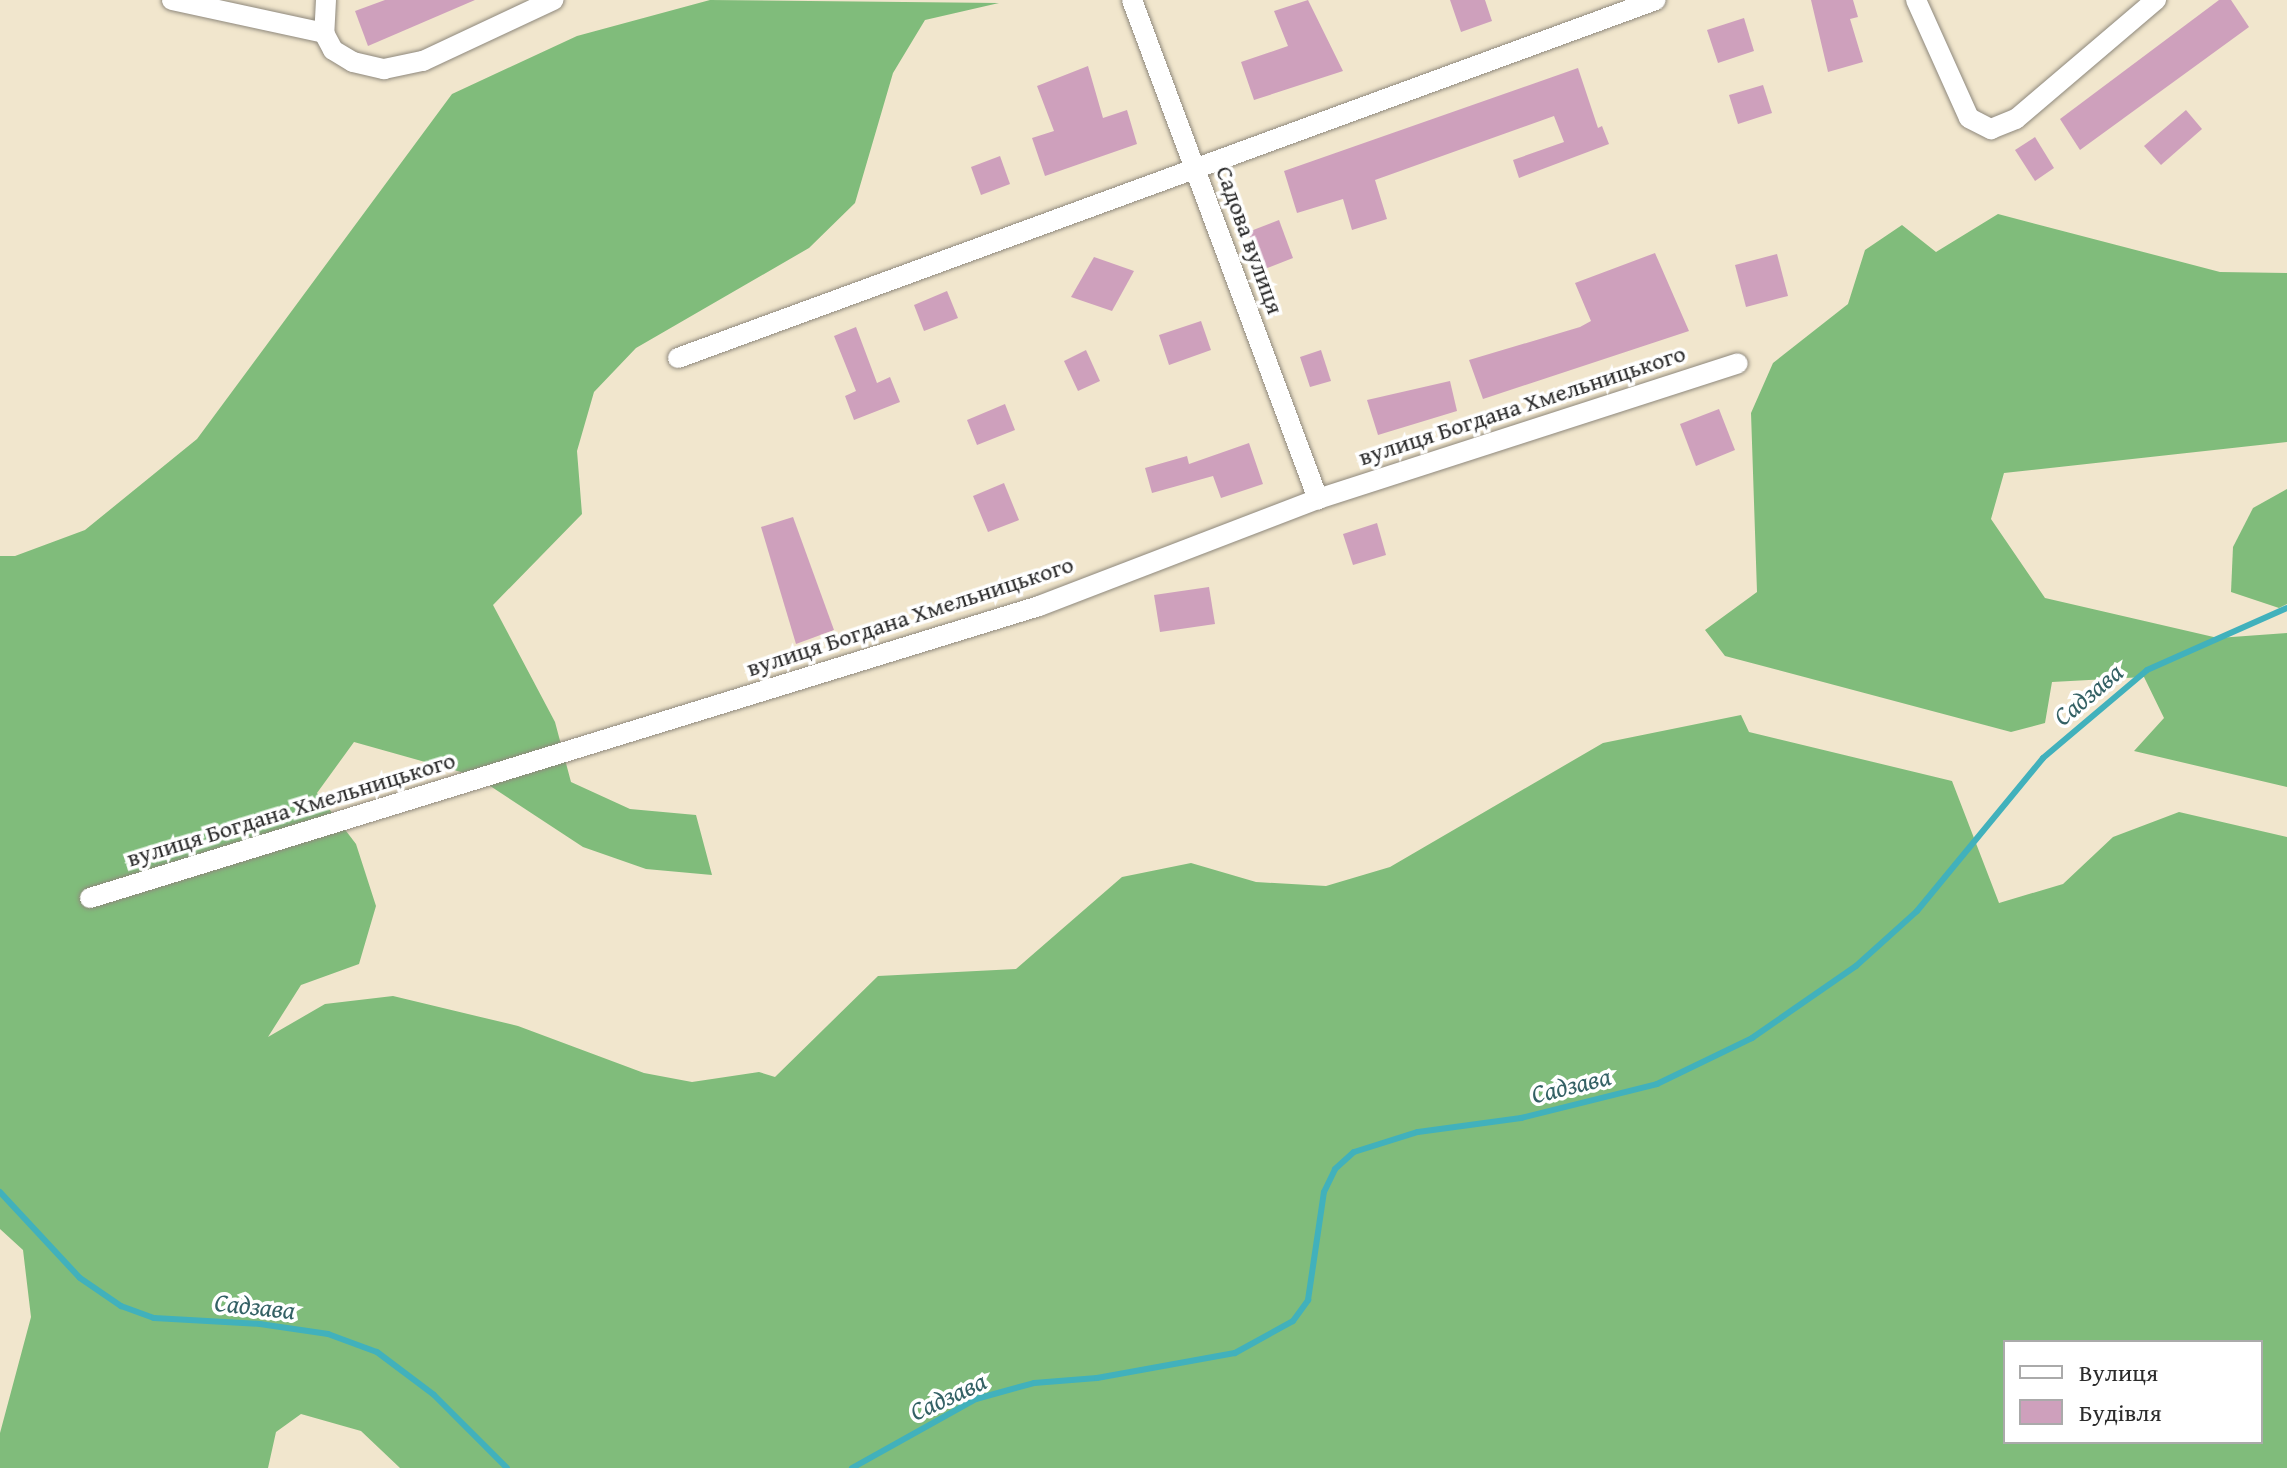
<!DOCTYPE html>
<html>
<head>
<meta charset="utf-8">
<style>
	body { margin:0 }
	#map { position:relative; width:2287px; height:1468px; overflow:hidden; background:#f1e6cd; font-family:"Gentium Book Plus",serif }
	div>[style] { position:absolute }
	.forest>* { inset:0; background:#80bc7b }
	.stream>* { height:6px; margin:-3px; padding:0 3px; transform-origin:3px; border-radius:3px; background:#41b1bc }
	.building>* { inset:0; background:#cea0bc }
	.roads { filter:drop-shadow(0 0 2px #8e887c) drop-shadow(0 0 2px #8e887c) }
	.minor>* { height:20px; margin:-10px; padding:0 10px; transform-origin:10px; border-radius:10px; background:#fff }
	span { translate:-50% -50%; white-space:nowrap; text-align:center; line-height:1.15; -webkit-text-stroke:7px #fff; paint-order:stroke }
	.street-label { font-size:24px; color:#2b2b2b }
	.water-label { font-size:26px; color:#346165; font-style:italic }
	.legend { position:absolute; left:2003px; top:1340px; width:260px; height:104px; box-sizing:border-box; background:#fff; border:2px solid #aaa; margin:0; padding:10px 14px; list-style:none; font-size:24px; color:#2b2b2b }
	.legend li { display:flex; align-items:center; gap:16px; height:40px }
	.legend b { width:40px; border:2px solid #aaa }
</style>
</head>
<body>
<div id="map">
	<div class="forest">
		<i style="clip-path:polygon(evenodd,710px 0,999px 3px,925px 20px,893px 73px,855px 203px,809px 248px,636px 348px,594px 392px,577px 451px,582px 514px,493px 605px,555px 722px,571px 782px,630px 809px,696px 815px,712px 875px,646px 869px,583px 847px,475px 776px,354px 742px,317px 793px,356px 844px,376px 906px,359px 964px,301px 985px,268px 1037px,325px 1004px,393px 996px,518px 1026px,644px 1073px,692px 1082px,759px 1072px,775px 1077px,878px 976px,1016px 969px,1122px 877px,1191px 863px,1256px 882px,1326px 886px,1390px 867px,1603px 743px,1741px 715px,1749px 732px,1952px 781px,1999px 903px,2063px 884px,2113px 837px,2179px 812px,2287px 837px,2287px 1468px,400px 1468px,361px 1431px,301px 1414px,276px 1432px,268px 1468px,0 1468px,0 1433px,31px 1317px,23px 1250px,0 1229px,0 556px,15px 556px,85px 530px,197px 439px,452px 94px,577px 36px,710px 0,2005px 1342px,2261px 1342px,2261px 1442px,2005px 1442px,2005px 1342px)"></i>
		<i style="clip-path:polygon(1998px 214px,2220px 272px,2287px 273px,2287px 442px,2004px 473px,1991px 519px,2045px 598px,2218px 638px,2287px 633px,2287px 787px,2134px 751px,2164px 718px,2144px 677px,2052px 682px,2045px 723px,2011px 732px,1725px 656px,1705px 630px,1757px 592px,1751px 413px,1773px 363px,1848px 304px,1865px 250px,1902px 225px,1936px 252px)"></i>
		<i style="clip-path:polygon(2287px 489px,2287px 604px,2279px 608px,2231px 592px,2233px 547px,2253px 508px)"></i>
	</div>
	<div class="stream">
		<i style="left:0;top:1192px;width:117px;rotate:47.1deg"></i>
		<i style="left:80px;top:1278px;width:50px;rotate:34.3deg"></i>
		<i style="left:121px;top:1306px;width:35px;rotate:20deg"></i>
		<i style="left:154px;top:1318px;width:106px;rotate:3.2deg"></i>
		<i style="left:260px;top:1324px;width:69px;rotate:8.4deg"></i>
		<i style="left:328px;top:1334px;width:52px;rotate:20.2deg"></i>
		<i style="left:377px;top:1352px;width:71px;rotate:37deg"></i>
		<i style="left:434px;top:1395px;width:103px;rotate:45deg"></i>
		<i style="left:852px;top:1468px;width:142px;rotate:-29.1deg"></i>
		<i style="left:976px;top:1399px;width:60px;rotate:-15.4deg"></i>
		<i style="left:1034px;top:1383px;width:63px;rotate:-4.5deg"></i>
		<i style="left:1097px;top:1378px;width:140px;rotate:-10.3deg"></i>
		<i style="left:1235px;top:1353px;width:66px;rotate:-28.9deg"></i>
		<i style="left:1293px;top:1321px;width:26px;rotate:-54deg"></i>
		<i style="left:1308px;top:1300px;width:109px;rotate:-81.6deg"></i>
		<i style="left:1324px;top:1192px;width:25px;rotate:-64deg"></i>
		<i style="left:1335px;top:1169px;width:25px;rotate:-42deg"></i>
		<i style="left:1354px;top:1152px;width:67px;rotate:-17.4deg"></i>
		<i style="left:1418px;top:1132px;width:104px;rotate:-7.7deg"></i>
		<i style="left:1521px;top:1118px;width:140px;rotate:-14deg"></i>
		<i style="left:1657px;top:1084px;width:106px;rotate:-25.8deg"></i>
		<i style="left:1752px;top:1038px;width:126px;rotate:-34.7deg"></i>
		<i style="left:1856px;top:966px;width:82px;rotate:-42deg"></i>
		<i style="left:1917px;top:911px;width:198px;rotate:-50.5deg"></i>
		<i style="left:2043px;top:758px;width:136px;rotate:-40.2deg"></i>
		<i style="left:2147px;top:670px;width:153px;rotate:-23.9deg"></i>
	</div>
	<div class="building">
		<i style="clip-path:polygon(385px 0,475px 0,368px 46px,355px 11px)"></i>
		<i style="clip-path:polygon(1308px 0,1343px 71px,1254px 100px,1241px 62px,1288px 46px,1274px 11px)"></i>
		<i style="clip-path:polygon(1450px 0,1485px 0,1492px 21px,1461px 32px)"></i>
		<i style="clip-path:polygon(1811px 0,1853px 0,1858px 17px,1850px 19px,1863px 62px,1828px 72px)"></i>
		<i style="clip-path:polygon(2219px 0,2231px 0,2249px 27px,2080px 150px,2060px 119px)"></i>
		<i style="clip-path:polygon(1744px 18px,1754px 51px,1718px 63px,1707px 30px)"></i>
		<i style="clip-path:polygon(1088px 66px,1103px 118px,1127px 110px,1137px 144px,1045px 176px,1032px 138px,1054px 131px,1037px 86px)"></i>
		<i style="clip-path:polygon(1578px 68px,1598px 128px,1602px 126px,1609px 144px,1519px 178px,1513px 160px,1564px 142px,1554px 116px,1375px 180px,1387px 219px,1352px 230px,1343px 199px,1297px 213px,1284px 171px)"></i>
		<i style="clip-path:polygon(1763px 85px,1772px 113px,1738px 124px,1729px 95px)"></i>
		<i style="clip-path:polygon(2186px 110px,2202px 129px,2161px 165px,2144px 146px)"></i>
		<i style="clip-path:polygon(2035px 137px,2054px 168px,2035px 181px,2015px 150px)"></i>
		<i style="clip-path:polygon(1000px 156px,1010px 184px,981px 195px,971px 167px)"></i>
		<i style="clip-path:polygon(1279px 220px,1293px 258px,1262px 270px,1248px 232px)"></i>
		<i style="clip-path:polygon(1655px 253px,1689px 331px,1483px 399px,1469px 360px,1580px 327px,1591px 321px,1575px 283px)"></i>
		<i style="clip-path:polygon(1777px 254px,1788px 296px,1746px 307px,1735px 265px)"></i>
		<i style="clip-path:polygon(1094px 257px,1134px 271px,1112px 311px,1071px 297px)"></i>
		<i style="clip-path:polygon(947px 291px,958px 318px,924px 331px,914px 305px)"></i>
		<i style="clip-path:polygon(1201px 321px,1211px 350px,1169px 365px,1159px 335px)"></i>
		<i style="clip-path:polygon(856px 327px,877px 383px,890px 377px,900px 402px,854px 420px,845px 396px,856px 391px,834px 336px)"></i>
		<i style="clip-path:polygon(1086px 350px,1100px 381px,1078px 391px,1064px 361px)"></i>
		<i style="clip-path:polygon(1321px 350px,1331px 381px,1310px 387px,1300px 357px)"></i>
		<i style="clip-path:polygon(1450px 381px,1457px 411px,1378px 435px,1367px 400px)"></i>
		<i style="clip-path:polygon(1005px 404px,1015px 430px,977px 445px,967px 420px)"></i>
		<i style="clip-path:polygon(1719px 409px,1735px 450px,1696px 466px,1680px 424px)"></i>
		<i style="clip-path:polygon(1249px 443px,1263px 484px,1221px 498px,1213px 476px,1152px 493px,1145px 468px,1187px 456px,1189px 464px)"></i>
		<i style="clip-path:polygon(1004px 483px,1019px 520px,988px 532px,973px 496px)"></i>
		<i style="clip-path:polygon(793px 517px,834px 630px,796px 644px,761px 527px)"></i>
		<i style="clip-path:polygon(1377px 523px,1386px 555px,1353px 565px,1343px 534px)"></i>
		<i style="clip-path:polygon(1209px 587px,1215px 624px,1160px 632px,1154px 595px)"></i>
	</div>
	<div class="roads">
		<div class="minor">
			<i style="left:172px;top:0;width:156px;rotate:12.2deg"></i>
			<i style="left:326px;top:0;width:33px;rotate:93deg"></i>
			<i style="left:324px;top:33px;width:19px;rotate:62deg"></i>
			<i style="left:333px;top:50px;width:23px;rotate:31deg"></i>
			<i style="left:353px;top:62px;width:32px;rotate:13deg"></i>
			<i style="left:384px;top:69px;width:40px;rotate:-12deg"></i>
			<i style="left:423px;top:61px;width:144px;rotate:-25.1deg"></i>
			<i style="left:1132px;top:0;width:533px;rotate:69.56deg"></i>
			<i style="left:1916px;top:0;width:129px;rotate:65.8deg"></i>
			<i style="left:1969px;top:118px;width:25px;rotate:27deg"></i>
			<i style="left:1991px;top:129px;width:27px;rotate:-22deg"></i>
			<i style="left:2016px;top:119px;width:184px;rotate:-40.4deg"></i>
			<i style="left:678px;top:358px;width:1041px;rotate:-20.11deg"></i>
			<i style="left:90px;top:898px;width:993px;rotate:-17.1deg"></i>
			<i style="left:1039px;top:606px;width:299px;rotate:-21deg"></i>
			<i style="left:1318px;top:499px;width:441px;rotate:-17.9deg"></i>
		</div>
	</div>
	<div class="street-label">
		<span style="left:1250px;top:240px;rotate:70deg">Садова вулиця</span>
		<span style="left:1522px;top:405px;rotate:-18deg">вулиця Богдана Хмельницького</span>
		<span style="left:910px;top:616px;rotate:-18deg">вулиця Богдана Хмельницького</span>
		<span style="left:291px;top:809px;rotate:-17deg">вулиця Богдана Хмельницького</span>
	</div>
	<div class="water-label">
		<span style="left:2088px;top:694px;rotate:-40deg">Садзава</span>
		<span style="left:1571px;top:1085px;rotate:-14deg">Садзава</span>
		<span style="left:255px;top:1306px;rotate:6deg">Садзава</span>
		<span style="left:948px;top:1396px;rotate:-25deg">Садзава</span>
	</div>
	<ul class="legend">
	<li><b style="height:10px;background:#fff"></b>Вулиця</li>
	<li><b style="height:22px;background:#cea0bc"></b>Будівля</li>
	</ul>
</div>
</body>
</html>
